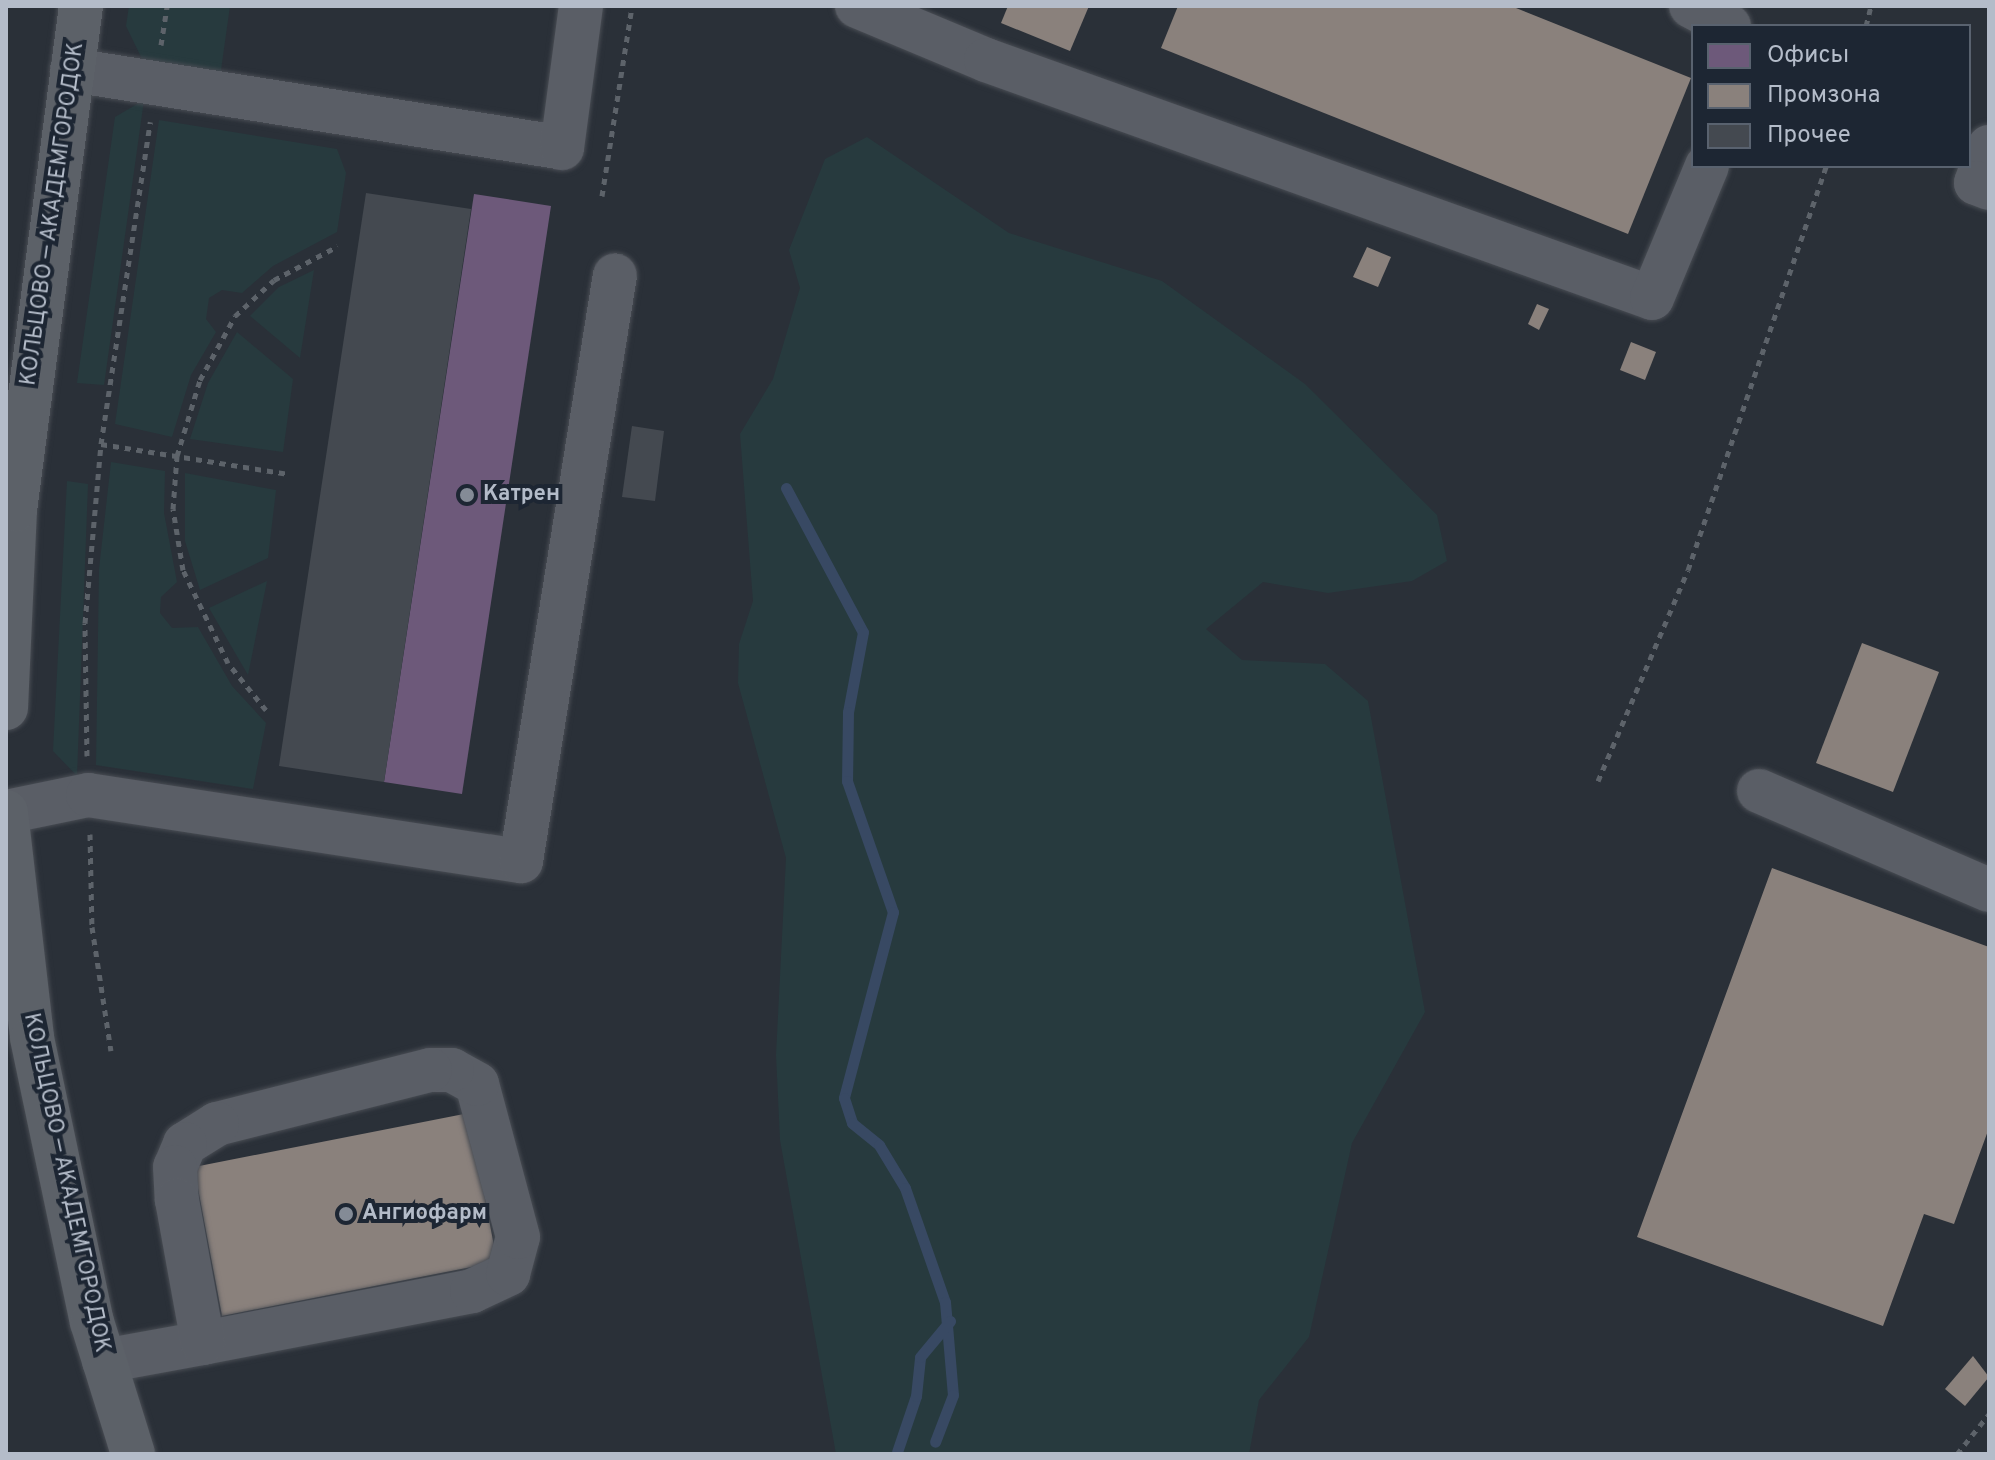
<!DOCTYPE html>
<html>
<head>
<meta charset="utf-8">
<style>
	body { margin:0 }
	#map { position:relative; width:1995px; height:1460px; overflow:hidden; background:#2a3038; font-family:Overpass,sans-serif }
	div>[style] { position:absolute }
	.green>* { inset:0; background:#273a3e }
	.offices>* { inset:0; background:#6d597a }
	.industry>* { inset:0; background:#8a817c }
	.stream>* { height:11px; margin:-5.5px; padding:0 5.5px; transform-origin:5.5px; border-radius:5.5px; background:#384963 }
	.building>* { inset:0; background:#444950 }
	.path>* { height:5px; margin-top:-2.5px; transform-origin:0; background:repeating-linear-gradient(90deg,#5d636a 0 6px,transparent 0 12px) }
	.roads { filter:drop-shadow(0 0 2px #484c53) drop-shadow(0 0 2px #484c53) }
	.minor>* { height:44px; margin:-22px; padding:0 22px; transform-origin:22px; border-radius:22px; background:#5a5e66 }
	.major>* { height:44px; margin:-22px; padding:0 22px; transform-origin:22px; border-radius:22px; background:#5c6168 }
	.dots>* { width:22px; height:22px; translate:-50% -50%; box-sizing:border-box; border:4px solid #1d2633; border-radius:50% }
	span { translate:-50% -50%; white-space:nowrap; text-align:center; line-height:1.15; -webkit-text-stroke:8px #1d2633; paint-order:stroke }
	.street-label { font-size:22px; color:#b4bcc9 }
	.poi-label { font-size:22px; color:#b4bcc9; font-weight:700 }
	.left { translate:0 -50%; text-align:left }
	.frame { position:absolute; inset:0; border:8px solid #b4bcc9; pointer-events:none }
	.legend { position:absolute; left:1691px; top:24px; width:280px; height:144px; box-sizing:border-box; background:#1d2633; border:2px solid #59626f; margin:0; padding:10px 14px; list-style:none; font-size:24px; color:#b4bcc9 }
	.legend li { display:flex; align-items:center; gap:16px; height:40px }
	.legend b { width:40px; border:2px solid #59626f }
</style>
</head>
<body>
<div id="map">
	<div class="green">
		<i style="clip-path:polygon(129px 6px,230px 6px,220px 77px,143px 61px,126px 26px)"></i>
		<i style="clip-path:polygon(144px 100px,104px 385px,77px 383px,115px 117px)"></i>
		<i style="clip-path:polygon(159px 120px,337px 149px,346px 173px,337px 232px,273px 266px,242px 293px,222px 290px,209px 298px,206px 319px,216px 332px,191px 375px,172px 437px,115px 424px)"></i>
		<i style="clip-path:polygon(867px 137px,1009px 233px,1162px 281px,1305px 384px,1437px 515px,1447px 561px,1412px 581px,1328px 593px,1263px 582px,1206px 629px,1242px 660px,1325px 664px,1368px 701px,1425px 1012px,1352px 1143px,1309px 1337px,1259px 1400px,1249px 1454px,836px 1454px,780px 1140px,776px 1055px,786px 858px,738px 683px,739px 644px,753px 601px,740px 434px,773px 379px,800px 288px,789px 250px,825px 159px)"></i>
		<i style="clip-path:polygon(314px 270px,300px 358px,250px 316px,279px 287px)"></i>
		<i style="clip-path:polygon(237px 332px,293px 379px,283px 452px,190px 439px,208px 383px)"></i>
		<i style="clip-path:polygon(111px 462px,165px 471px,164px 513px,177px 582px,161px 597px,160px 613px,172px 628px,198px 627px,232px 686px,266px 723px,253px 789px,96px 765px,99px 569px)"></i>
		<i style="clip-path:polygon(185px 473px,276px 490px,268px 558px,200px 590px,185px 541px)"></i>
		<i style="clip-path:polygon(67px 481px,88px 484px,77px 776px,53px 751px)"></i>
		<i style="clip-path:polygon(267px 581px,248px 675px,209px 608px)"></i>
	</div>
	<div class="offices">
		<i style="clip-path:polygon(474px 194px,551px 206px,462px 794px,384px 782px)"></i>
	</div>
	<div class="industry">
		<i style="clip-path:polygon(1008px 6px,1089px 6px,1070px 51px,1001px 23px)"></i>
		<i style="clip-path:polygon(1178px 6px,1511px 6px,1691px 78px,1628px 234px,1161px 48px)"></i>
		<i style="clip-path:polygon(1367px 247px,1391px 257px,1378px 287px,1353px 277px)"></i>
		<i style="clip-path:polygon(1537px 304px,1549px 309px,1539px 330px,1528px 324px)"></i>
		<i style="clip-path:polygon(1631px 342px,1656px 352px,1645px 380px,1620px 370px)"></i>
		<i style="clip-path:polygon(1862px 643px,1939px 672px,1893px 792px,1816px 763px)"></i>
		<i style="clip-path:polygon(1772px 868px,1989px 947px,1989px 1128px,1954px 1224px,1924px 1214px,1883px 1326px,1637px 1237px)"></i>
		<i style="clip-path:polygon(469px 1113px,497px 1262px,222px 1316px,194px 1167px)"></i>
		<i style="clip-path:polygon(1973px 1356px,1989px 1377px,1965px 1406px,1945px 1389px)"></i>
	</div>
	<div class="stream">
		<i style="left:786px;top:488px;width:163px;rotate:61.9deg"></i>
		<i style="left:863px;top:632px;width:81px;rotate:100.6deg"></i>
		<i style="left:848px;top:712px;width:69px;rotate:90.8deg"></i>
		<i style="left:847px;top:781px;width:139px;rotate:70.7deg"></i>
		<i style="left:893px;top:912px;width:192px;rotate:104.8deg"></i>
		<i style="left:844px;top:1098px;width:26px;rotate:72deg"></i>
		<i style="left:852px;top:1123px;width:35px;rotate:39deg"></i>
		<i style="left:879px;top:1145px;width:50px;rotate:58.8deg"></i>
		<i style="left:905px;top:1188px;width:121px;rotate:70.7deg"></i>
		<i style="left:945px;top:1302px;width:93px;rotate:85.1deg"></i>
		<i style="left:953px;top:1395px;width:50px;rotate:111deg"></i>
		<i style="left:897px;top:1452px;width:59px;rotate:-71.3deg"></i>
		<i style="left:916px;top:1396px;width:39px;rotate:-84deg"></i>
		<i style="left:920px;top:1357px;width:47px;rotate:-50.2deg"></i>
	</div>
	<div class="building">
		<i style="clip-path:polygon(366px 193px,471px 209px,384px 782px,279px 766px)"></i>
		<i style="clip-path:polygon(632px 426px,664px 431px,655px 501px,622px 497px)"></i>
	</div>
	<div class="path">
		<i style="left:1866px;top:26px;width:21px;rotate:-76deg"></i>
		<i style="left:161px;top:45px;width:39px;rotate:-81deg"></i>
		<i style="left:602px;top:196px;width:192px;rotate:-81deg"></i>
		<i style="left:101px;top:444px;width:190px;rotate:9.1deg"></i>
		<i style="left:266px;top:710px;width:60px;rotate:-129deg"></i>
		<i style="left:228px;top:663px;width:103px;rotate:-115.8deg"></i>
		<i style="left:183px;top:570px;width:62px;rotate:-99.3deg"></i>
		<i style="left:173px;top:509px;width:53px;rotate:-85.7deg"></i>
		<i style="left:177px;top:456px;width:79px;rotate:-73.2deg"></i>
		<i style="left:200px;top:380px;width:73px;rotate:-61.3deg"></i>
		<i style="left:235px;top:316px;width:53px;rotate:-42.7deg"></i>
		<i style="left:274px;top:280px;width:72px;rotate:-28deg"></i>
		<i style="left:87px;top:756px;width:133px;rotate:-90.9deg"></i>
		<i style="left:85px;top:623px;width:180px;rotate:-84.9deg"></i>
		<i style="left:101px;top:444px;width:326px;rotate:-81.3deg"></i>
		<i style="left:1598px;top:781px;width:229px;rotate:-66.9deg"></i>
		<i style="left:1688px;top:570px;width:427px;rotate:-71.1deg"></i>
		<i style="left:90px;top:834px;width:93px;rotate:88.8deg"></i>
		<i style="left:92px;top:927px;width:125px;rotate:81.3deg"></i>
		<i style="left:1957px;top:1454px;width:51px;rotate:-51.3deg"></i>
	</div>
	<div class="roads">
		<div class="minor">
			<i style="left:857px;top:6px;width:140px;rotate:22.7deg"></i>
			<i style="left:986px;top:60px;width:707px;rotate:19.66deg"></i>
			<i style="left:1652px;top:298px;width:143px;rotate:-67.4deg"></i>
			<i style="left:1691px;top:6px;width:43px;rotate:27.8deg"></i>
			<i style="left:72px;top:70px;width:496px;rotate:9deg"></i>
			<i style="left:562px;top:148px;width:143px;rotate:-82.4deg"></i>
			<i style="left:1989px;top:147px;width:38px;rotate:110deg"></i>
			<i style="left:1976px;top:183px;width:14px;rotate:21deg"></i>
			<i style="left:1759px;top:791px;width:250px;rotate:23.3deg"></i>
			<i style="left:6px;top:812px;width:84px;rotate:-11.7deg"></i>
			<i style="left:88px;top:795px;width:438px;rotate:8.7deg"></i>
			<i style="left:521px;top:861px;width:593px;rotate:-80.89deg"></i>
			<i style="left:104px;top:1361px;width:101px;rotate:-10.3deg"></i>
			<i style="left:203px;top:1343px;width:274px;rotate:-10.9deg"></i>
			<i style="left:472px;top:1291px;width:40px;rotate:-25deg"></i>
			<i style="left:508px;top:1274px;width:38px;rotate:-75deg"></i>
			<i style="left:518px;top:1237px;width:158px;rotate:-105deg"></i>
			<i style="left:477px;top:1084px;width:29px;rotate:-151deg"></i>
			<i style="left:452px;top:1070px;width:22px;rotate:180deg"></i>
			<i style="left:430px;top:1070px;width:220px;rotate:165.8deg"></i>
			<i style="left:217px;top:1124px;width:38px;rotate:148deg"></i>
			<i style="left:185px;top:1144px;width:25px;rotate:113deg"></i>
			<i style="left:175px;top:1167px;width:33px;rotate:87deg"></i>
			<i style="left:177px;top:1200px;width:145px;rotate:79.7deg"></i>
		</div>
		<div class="major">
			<i style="left:6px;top:708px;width:198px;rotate:-87.4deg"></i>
			<i style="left:15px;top:510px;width:508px;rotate:-82.54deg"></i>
			<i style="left:6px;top:812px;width:227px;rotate:83.4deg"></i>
			<i style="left:32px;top:1038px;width:290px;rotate:78.1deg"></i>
			<i style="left:92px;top:1322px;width:138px;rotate:72.7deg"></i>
		</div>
	</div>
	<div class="dots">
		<i style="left:467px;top:495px;background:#848b96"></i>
		<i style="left:346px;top:1214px;background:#848b96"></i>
	</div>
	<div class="street-label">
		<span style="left:53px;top:214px;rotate:-82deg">КОЛЬЦОВО — АКАДЕМГОРОДОК</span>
		<span style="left:66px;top:1183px;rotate:78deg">КОЛЬЦОВО — АКАДЕМГОРОДОК</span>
	</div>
	<div class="poi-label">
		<span class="left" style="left:483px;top:495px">Катрен</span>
		<span class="left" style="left:362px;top:1214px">Ангиофарм</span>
	</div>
	<div class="frame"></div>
	<ul class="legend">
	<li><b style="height:22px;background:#6d597a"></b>Офисы</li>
	<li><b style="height:22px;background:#8a817c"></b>Промзона</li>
	<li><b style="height:22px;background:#444950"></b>Прочее</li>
	</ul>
</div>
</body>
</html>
